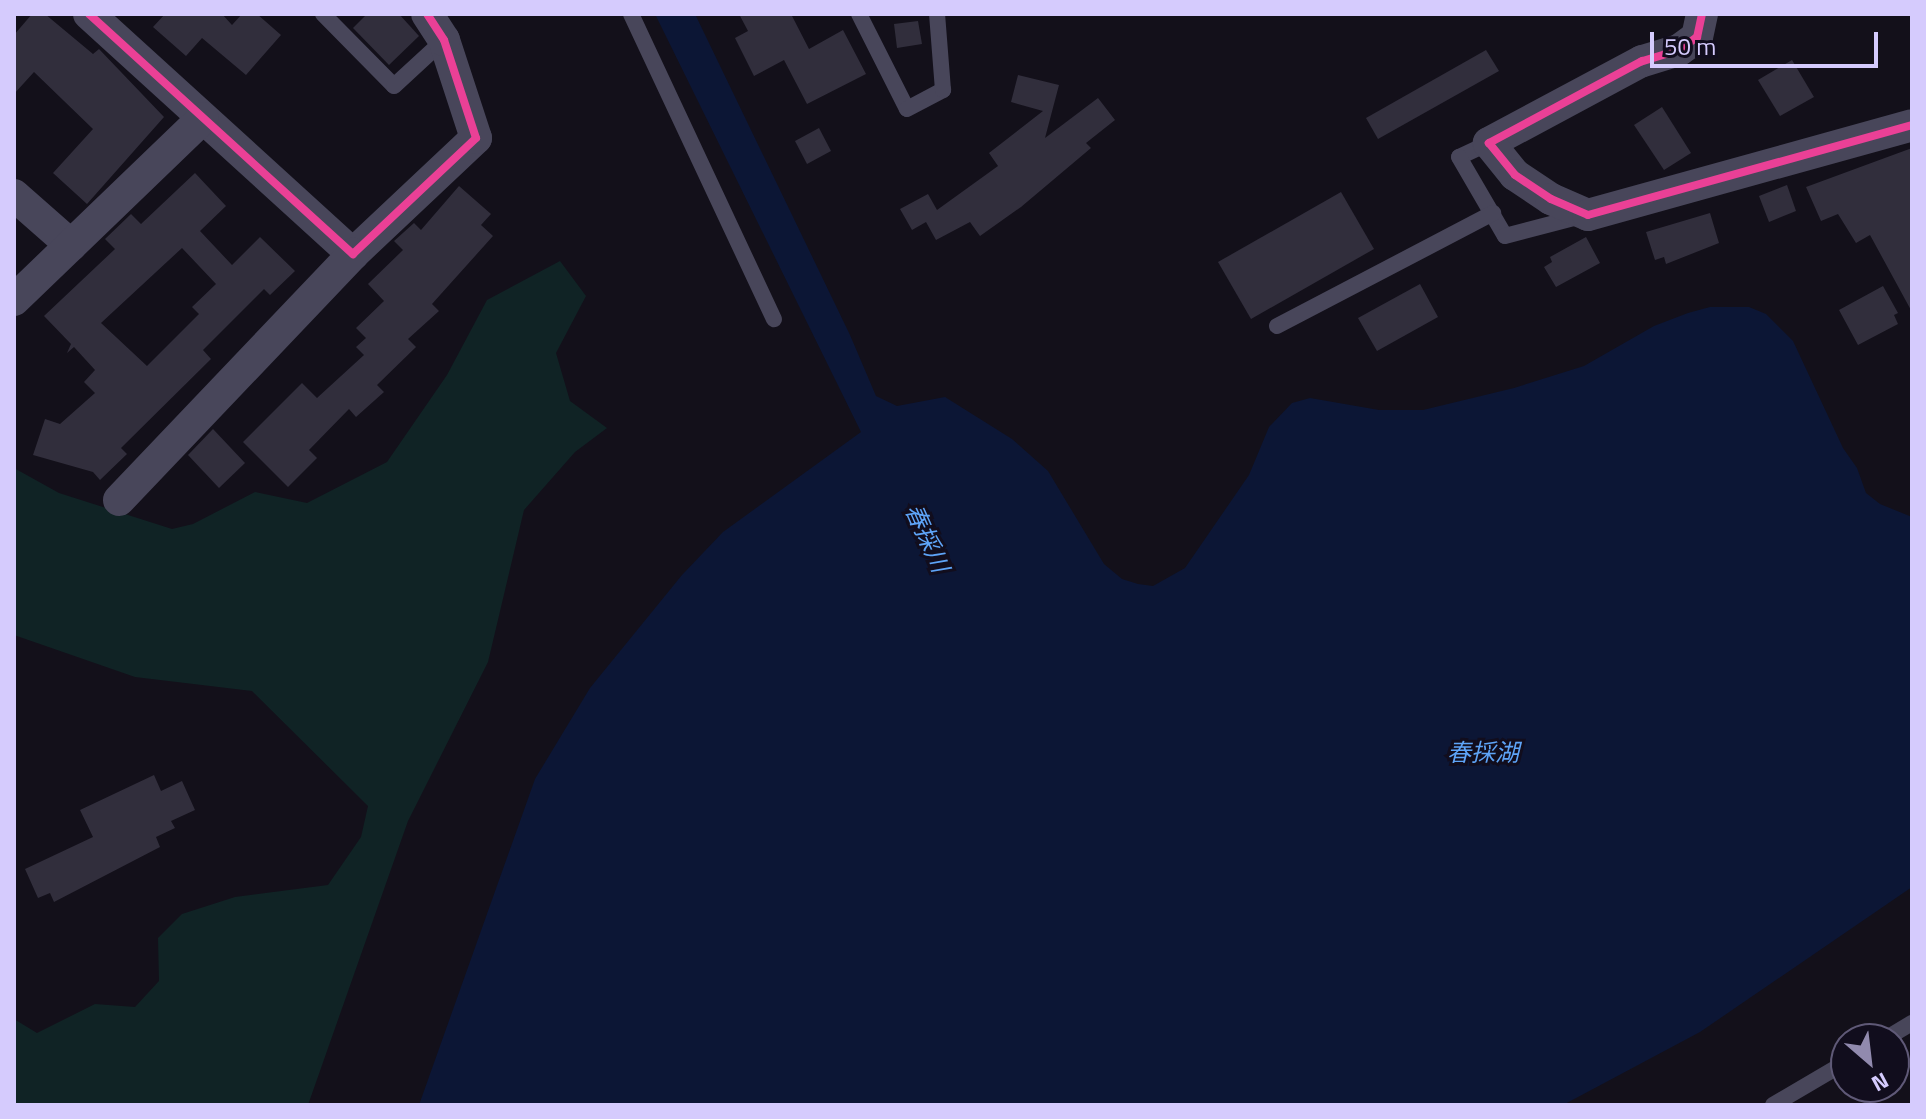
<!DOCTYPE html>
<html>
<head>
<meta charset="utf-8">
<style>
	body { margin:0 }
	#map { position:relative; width:1926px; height:1119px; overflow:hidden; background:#13101a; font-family:"Titillium Web","Noto Sans JP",sans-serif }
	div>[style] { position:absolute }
	.green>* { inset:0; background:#102325 }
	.water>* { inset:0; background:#0c1635 }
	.building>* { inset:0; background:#312e3c }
	.service>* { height:16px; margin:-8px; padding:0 8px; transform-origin:8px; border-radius:8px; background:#48465a }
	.minor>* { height:32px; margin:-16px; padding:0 16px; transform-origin:16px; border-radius:16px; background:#48465a }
	.cycleway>* { height:8px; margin:-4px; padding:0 4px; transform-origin:4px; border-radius:4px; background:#ea4096 }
	span { translate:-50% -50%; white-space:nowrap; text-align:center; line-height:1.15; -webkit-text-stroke:6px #110d1d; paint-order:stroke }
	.water-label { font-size:24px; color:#5ea4f7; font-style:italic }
	.frame { position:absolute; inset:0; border:16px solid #d5cbfd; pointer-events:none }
	.north { position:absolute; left:1830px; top:1023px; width:80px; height:80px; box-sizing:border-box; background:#110d1d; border:2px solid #5f5977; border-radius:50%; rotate:152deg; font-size:22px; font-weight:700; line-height:32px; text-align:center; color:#d5cbfd }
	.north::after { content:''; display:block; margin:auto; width:28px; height:36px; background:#918aae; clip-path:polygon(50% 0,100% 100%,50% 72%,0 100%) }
	.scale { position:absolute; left:1650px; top:32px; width:228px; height:36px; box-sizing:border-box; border:4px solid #d5cbfd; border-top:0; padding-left:10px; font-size:24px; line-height:28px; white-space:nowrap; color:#d5cbfd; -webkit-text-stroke:6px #110d1d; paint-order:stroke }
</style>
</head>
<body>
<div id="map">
	<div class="green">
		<i style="clip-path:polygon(560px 261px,586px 296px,556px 353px,570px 401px,607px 428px,575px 452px,524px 510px,488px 662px,408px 821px,308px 1105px,14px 1105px,14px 1019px,37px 1033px,95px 1004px,135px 1007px,159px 981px,158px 938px,182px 914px,235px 897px,328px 885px,361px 837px,368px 806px,252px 691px,135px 677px,14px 635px,14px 468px,59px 493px,172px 529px,193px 524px,255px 492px,307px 503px,387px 462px,447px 375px,487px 300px)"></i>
	</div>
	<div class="water">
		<i style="clip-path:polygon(655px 14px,695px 14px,850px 335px,876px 396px,897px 406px,945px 397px,1012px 439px,1048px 471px,1104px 564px,1122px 579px,1138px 584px,1153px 586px,1185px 568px,1249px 475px,1269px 427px,1292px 403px,1310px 398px,1379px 410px,1423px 410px,1514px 388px,1584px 366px,1654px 326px,1688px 313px,1710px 307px,1749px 307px,1766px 314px,1793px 341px,1843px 448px,1857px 468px,1866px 493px,1880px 504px,1912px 517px,1912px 887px,1700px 1032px,1563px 1105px,419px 1105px,535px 779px,590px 688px,682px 575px,723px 532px,861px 432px)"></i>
	</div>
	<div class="building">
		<i style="clip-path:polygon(32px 14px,45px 14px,93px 54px,99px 49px,164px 117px,87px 204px,53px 173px,93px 129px,34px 72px,14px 94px,14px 35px)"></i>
		<i style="clip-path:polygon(165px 14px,222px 14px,232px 25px,242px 14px,257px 14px,281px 35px,246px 75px,202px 38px,186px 56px,153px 27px)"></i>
		<i style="clip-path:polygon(367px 14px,399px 14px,419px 36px,389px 65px,353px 28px)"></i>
		<i style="clip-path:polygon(739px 14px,791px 14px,809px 49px,843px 30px,866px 74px,807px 104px,784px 60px,754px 76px,735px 38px,748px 31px)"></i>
		<i style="clip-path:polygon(918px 21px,922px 44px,897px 48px,894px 24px)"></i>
		<i style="clip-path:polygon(1486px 50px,1499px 71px,1378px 139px,1366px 118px)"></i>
		<i style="clip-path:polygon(1792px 60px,1814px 97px,1780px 116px,1758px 80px)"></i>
		<i style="clip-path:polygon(1018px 75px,1059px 85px,1045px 138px,1098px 98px,1115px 120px,1086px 143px,1091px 148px,1021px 207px,980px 236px,970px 222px,936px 240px,926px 222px,912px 230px,900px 209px,928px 194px,937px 210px,998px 166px,989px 153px,1043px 111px,1011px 102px)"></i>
		<i style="clip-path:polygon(1662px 107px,1691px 153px,1664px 170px,1634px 125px)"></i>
		<i style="clip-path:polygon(819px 128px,831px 151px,807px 164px,795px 141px)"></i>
		<i style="clip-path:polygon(1912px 148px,1912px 312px,1870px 235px,1856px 243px,1838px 214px,1821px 221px,1806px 187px)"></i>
		<i style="clip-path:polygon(evenodd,195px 173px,226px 206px,200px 231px,232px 265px,260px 237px,295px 271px,270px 295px,264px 289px,203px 350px,211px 359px,121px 448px,127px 454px,100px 480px,93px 472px,33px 455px,45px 419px,60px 424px,95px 393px,84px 382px,95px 370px,74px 347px,67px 353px,71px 344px,44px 316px,115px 249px,105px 239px,131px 214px,141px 224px,195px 173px,182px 248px,216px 284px,192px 307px,199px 314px,147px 366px,101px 323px,182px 248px)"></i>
		<i style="clip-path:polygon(1787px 185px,1796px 211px,1769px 222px,1759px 196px)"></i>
		<i style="clip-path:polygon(459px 186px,491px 214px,481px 225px,493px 236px,432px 304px,439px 311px,408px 339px,416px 347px,377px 385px,384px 392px,356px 417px,349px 409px,309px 450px,317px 458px,288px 487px,243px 442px,302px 383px,317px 398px,364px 355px,356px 347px,366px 338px,356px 328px,384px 301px,368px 284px,403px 250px,394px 241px,414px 223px,421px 230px)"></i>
		<i style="clip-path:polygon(1341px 192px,1374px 249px,1251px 319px,1218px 262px)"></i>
		<i style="clip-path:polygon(1710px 213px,1719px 243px,1666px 264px,1664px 257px,1655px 260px,1646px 232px)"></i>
		<i style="clip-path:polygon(1586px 237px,1600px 263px,1556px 287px,1544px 267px,1552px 262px,1550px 257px)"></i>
		<i style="clip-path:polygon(1420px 284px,1438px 317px,1377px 351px,1358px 318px)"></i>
		<i style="clip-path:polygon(1883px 286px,1898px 313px,1894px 315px,1898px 324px,1858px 345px,1839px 310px)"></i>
		<i style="clip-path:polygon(213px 429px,245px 463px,219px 488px,188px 455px)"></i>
		<i style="clip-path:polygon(154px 775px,161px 791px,182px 781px,195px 810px,171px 821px,175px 828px,156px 837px,160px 847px,54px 902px,50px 893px,38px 898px,25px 869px,93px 837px,80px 810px)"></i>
	</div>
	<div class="service">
		<i style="left:323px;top:14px;width:101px;rotate:45.4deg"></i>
		<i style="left:394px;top:86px;width:68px;rotate:-42.6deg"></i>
		<i style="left:631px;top:14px;width:337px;rotate:64.9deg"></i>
		<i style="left:859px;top:14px;width:106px;rotate:63.2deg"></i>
		<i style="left:907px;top:109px;width:41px;rotate:-27.8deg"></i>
		<i style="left:943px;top:90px;width:76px;rotate:-94.5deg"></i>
		<i style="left:1489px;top:143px;width:33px;rotate:155deg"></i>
		<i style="left:1459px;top:157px;width:91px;rotate:59.8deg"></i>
		<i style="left:1505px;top:236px;width:80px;rotate:-14.6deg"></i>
		<i style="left:1277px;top:326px;width:244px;rotate:-27.6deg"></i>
		<i style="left:1885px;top:1039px;width:31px;rotate:-31deg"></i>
		<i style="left:1773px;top:1105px;width:85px;rotate:-30.5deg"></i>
	</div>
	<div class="minor">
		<i style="left:89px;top:14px;width:357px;rotate:42.3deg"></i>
		<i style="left:353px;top:254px;width:169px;rotate:-43.3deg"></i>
		<i style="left:476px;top:138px;width:103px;rotate:-108.1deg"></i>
		<i style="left:444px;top:40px;width:31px;rotate:-123deg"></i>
		<i style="left:1702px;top:14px;width:24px;rotate:102deg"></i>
		<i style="left:1697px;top:37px;width:22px;rotate:144deg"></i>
		<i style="left:1679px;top:50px;width:39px;rotate:163deg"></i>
		<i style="left:1642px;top:61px;width:174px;rotate:151.8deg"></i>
		<i style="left:1489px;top:143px;width:41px;rotate:50.9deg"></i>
		<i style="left:1515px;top:175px;width:43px;rotate:33.7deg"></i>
		<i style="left:1551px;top:199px;width:40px;rotate:23.4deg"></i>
		<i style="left:1588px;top:215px;width:336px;rotate:-15.5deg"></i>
		<i style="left:14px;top:195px;width:76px;rotate:41.3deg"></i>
		<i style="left:14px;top:300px;width:262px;rotate:-43.9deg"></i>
		<i style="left:119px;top:500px;width:340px;rotate:-46.4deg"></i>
	</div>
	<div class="cycleway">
		<i style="left:89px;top:14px;width:357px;rotate:42.3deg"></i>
		<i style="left:353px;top:254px;width:169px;rotate:-43.3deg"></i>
		<i style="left:476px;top:138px;width:103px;rotate:-108.1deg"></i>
		<i style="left:444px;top:40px;width:31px;rotate:-123deg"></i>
		<i style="left:1702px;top:14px;width:24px;rotate:102deg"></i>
		<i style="left:1697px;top:37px;width:22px;rotate:144deg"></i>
		<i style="left:1679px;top:50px;width:39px;rotate:163deg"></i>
		<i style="left:1642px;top:61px;width:174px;rotate:151.8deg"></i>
		<i style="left:1489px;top:143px;width:41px;rotate:50.9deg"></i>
		<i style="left:1515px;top:175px;width:43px;rotate:33.7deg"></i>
		<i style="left:1551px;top:199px;width:40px;rotate:23.4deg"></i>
		<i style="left:1588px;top:215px;width:336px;rotate:-15.5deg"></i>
	</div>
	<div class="water-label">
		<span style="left:927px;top:538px;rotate:66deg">春採川</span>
		<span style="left:1483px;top:753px">春採湖</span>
	</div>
	<div class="frame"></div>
	<div class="north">N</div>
	<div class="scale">50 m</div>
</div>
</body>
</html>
